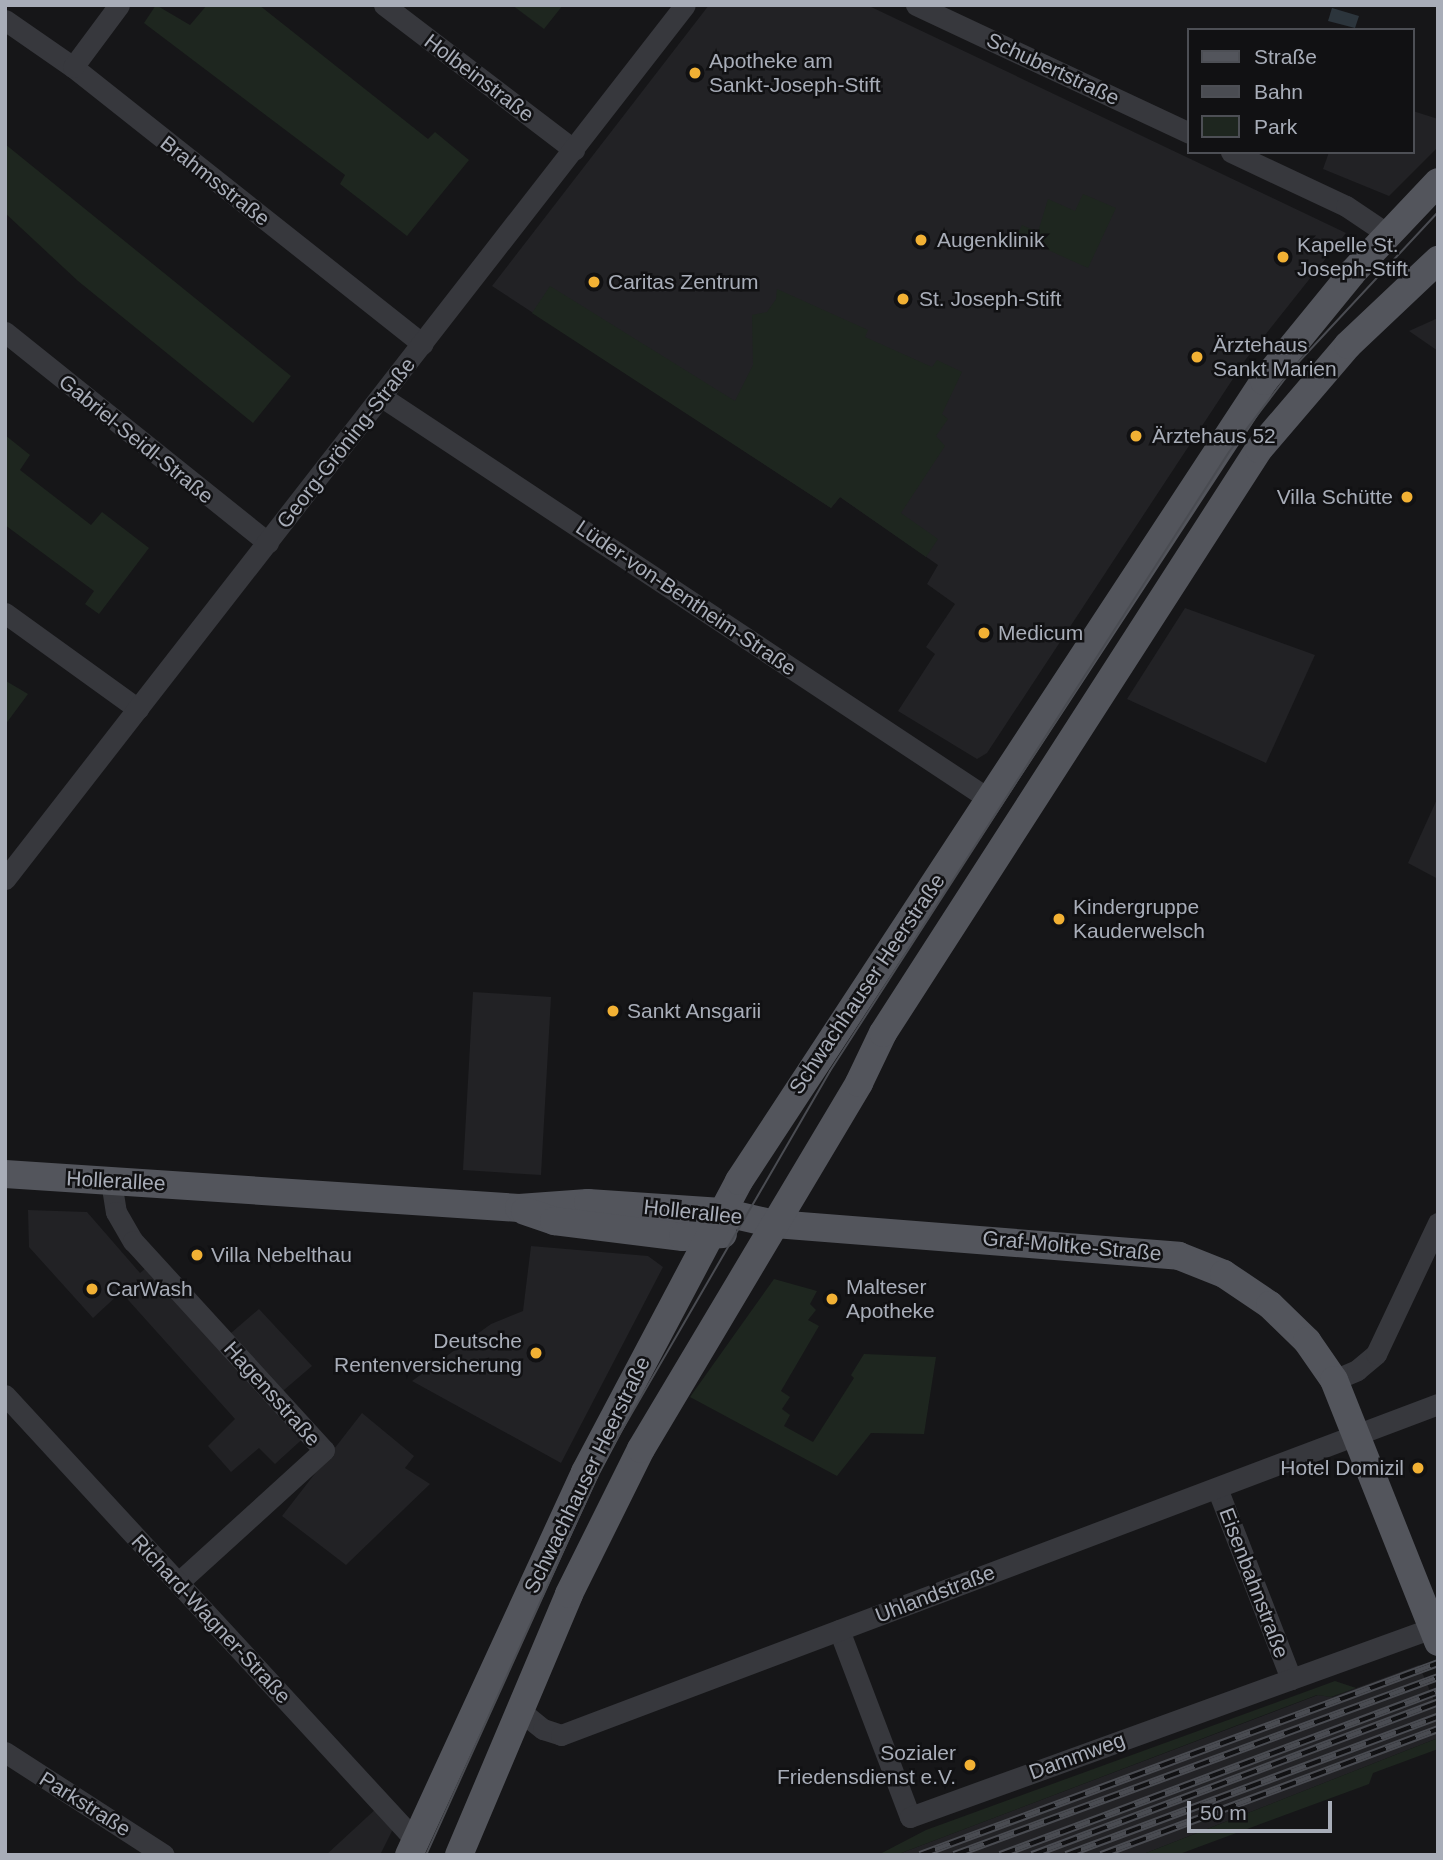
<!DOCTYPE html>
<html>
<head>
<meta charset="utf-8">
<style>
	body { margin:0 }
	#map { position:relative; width:1443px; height:1860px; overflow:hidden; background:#161618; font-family:Helvetica,sans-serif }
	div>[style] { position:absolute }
	.built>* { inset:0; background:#222225 }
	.green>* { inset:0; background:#1e261f }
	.water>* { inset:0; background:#2c353c }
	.minor>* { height:21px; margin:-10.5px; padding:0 10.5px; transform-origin:10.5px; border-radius:10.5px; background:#37383d }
	.major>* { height:28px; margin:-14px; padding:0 14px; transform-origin:14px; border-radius:14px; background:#53555c }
	.tram>* { height:2px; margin:-1px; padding:0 1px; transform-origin:1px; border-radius:1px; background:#4a4c52 }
	.rail>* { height:8px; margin-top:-4px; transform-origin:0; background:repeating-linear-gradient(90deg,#111113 0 16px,#4a4c52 0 32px); box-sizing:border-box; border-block:2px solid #4a4c52 }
	.dots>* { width:19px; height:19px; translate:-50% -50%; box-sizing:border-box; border:4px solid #111113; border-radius:50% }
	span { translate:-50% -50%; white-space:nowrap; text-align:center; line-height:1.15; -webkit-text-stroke:5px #111113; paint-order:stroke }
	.poi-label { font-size:21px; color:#a8adb8 }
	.left { translate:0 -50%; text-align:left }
	.right { translate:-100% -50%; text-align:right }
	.street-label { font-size:21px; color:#a8adb8 }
	.frame { position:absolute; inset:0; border:7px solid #a8adb8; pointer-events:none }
	.legend { position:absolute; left:1187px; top:28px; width:228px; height:126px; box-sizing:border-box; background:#111113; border:2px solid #4d4f55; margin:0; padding:9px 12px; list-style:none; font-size:21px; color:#a8adb8 }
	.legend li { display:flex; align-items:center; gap:14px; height:35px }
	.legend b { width:35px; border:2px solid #4d4f55 }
	.scale { position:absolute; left:1187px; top:1801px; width:145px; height:32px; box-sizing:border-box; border:4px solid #a8adb8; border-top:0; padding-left:9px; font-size:21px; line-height:24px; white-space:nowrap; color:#a8adb8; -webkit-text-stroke:5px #111113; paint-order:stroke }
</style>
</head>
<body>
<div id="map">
	<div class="built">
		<i style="clip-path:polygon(709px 5px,867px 5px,1346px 233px,1246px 359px,987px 753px,977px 759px,898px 711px,935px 654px,926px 647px,955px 604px,927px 584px,938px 565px,840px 497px,831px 508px,492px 286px)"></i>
		<i style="clip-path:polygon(1413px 111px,1438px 119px,1438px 147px,1389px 196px,1323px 169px,1329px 152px,1413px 152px)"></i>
		<i style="clip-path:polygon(1438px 318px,1438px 351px,1409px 331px)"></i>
		<i style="clip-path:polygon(1185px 608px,1315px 655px,1266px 763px,1127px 699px)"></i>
		<i style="clip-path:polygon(1438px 797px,1438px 879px,1408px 863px)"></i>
		<i style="clip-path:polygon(473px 992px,551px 997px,541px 1175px,463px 1170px)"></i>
		<i style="clip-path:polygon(28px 1210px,87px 1212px,140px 1273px,154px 1261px,224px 1339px,259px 1309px,312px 1366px,277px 1396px,309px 1433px,275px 1464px,259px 1448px,231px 1472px,208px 1446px,235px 1419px,121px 1292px,93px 1318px,29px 1247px)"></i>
		<i style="clip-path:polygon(531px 1246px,648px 1256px,663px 1267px,561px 1463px,412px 1381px,491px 1324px,523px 1311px)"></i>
		<i style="clip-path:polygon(362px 1413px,414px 1456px,405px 1468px,430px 1484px,346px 1565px,282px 1516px)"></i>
		<i style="clip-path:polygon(1419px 1665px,1438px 1710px,1438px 1738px,1141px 1855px,896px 1855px,1318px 1695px,1332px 1697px)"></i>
		<i style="clip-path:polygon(379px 1806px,396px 1823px,380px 1855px,326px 1855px)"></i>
	</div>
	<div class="green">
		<i style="clip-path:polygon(156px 5px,190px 25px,207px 5px,259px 5px,428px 139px,435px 132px,469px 160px,407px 236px,340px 184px,345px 175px,144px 23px)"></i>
		<i style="clip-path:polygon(512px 5px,563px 5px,544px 29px)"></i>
		<i style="clip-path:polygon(5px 144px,291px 376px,253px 423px,78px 281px,5px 213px)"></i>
		<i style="clip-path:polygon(1083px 194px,1116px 208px,1088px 268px,1017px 236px,1022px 225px,1038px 232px,1048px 199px,1075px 211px)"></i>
		<i style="clip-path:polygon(550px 286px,735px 401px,753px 365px,752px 315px,767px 312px,776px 299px,777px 289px,868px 330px,865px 337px,932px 367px,937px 360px,962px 372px,942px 414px,948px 419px,936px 436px,945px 446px,901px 513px,938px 539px,926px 557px,840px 497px,831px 508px,532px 313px)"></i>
		<i style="clip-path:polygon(5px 435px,30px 455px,20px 470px,91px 525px,102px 512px,149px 548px,99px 614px,85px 604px,94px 591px,5px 525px)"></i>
		<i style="clip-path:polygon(6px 681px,28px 694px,5px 725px,5px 682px)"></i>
		<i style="clip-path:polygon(774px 1279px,817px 1291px,810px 1304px,816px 1310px,808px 1320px,819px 1326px,781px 1391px,790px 1397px,782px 1409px,790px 1415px,784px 1426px,813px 1442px,854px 1378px,851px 1375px,864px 1354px,936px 1357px,924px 1434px,871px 1433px,837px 1476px,690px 1397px)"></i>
		<i style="clip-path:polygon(1335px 1681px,1356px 1688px,1331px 1697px,1317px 1695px,896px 1855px,878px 1855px,926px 1830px)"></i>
		<i style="clip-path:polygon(1438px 1738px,1438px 1749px,1373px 1773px,1369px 1784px,1177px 1855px,1141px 1855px)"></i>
	</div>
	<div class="water">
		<i style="clip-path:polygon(1332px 8px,1359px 16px,1355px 28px,1328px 21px)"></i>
	</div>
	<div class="minor">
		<i style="left:384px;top:5px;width:239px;rotate:37.3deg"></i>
		<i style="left:916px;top:5px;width:302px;rotate:25.1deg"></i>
		<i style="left:5px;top:20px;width:83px;rotate:34.7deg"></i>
		<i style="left:73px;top:67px;width:446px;rotate:38.4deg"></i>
		<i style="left:73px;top:67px;width:77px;rotate:-53.4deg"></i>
		<i style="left:1231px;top:152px;width:127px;rotate:25.2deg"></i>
		<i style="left:1346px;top:206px;width:52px;rotate:34deg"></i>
		<i style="left:5px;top:332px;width:337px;rotate:38.7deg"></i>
		<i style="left:382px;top:397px;width:728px;rotate:33.52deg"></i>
		<i style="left:5px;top:613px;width:164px;rotate:35.8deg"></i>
		<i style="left:5px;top:879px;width:1107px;rotate:-52.12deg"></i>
		<i style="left:111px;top:1181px;width:31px;rotate:81deg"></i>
		<i style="left:116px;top:1212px;width:34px;rotate:60deg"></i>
		<i style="left:133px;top:1241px;width:283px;rotate:47.6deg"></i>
		<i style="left:324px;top:1450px;width:197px;rotate:137.7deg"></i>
		<i style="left:1334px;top:1380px;width:25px;rotate:-23deg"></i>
		<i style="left:1357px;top:1370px;width:25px;rotate:-40deg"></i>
		<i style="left:1376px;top:1354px;width:145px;rotate:-64.7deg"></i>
		<i style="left:5px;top:1395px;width:606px;rotate:47.34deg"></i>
		<i style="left:1217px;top:1488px;width:205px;rotate:68.8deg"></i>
		<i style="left:839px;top:1630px;width:200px;rotate:69.2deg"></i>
		<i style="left:910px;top:1817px;width:555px;rotate:-19.9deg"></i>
		<i style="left:518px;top:1709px;width:32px;rotate:39deg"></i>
		<i style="left:543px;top:1729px;width:19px;rotate:18deg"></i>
		<i style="left:561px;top:1735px;width:937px;rotate:-20.68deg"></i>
		<i style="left:5px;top:1752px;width:189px;rotate:32.9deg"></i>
	</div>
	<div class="major">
		<i style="left:5px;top:1174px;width:515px;rotate:3.78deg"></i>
		<i style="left:519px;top:1208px;width:69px;rotate:-4.1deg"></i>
		<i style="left:588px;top:1203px;width:134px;rotate:3.8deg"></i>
		<i style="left:722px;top:1212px;width:54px;rotate:12.8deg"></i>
		<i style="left:775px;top:1224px;width:405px;rotate:4.5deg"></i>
		<i style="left:1179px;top:1256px;width:48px;rotate:21.8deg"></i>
		<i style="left:1224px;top:1274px;width:55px;rotate:34deg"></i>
		<i style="left:1270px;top:1305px;width:52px;rotate:44.2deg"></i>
		<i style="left:1307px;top:1341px;width:47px;rotate:55.3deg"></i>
		<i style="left:1334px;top:1380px;width:282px;rotate:68.3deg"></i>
		<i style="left:525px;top:1211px;width:31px;rotate:19deg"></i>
		<i style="left:554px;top:1221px;width:130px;rotate:7.1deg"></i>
		<i style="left:683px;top:1237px;width:40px;rotate:-4.3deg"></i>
		<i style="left:409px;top:1855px;width:422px;rotate:-65.3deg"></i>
		<i style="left:585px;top:1472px;width:329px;rotate:-62.1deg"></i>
		<i style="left:739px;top:1181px;width:957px;rotate:-56.73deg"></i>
		<i style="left:1264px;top:381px;width:139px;rotate:-50.8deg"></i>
		<i style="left:1352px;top:273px;width:125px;rotate:-46.6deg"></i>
		<i style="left:459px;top:1855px;width:283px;rotate:-67.1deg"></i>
		<i style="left:569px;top:1594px;width:162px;rotate:-63.6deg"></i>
		<i style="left:641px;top:1449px;width:426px;rotate:-59.2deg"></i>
		<i style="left:859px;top:1083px;width:55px;rotate:-64.4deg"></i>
		<i style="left:883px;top:1033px;width:695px;rotate:-57.23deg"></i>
		<i style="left:1259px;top:449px;width:137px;rotate:-49.4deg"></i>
		<i style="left:1348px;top:345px;width:124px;rotate:-43.4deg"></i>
	</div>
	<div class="tram">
		<i style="left:426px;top:1855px;width:432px;rotate:-65.7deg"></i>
		<i style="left:604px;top:1461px;width:451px;rotate:-59.9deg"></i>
		<i style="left:830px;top:1071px;width:736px;rotate:-57.19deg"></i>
		<i style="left:1229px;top:452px;width:107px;rotate:-52.6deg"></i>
		<i style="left:1294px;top:367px;width:212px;rotate:-47.1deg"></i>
	</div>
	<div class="rail">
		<i style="left:920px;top:1855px;width:552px;rotate:-20.34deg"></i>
		<i style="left:954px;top:1855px;width:516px;rotate:-20.19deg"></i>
		<i style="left:1000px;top:1855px;width:468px;rotate:-20.5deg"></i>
		<i style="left:1032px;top:1855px;width:434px;rotate:-20.6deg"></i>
		<i style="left:1066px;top:1855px;width:397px;rotate:-20.4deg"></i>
		<i style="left:1101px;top:1855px;width:360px;rotate:-20.5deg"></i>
	</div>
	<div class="dots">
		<i style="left:695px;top:73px;background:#f2b134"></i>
		<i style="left:921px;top:240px;background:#f2b134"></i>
		<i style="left:1283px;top:257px;background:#f2b134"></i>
		<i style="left:594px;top:282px;background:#f2b134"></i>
		<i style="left:903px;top:299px;background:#f2b134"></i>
		<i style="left:1197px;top:357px;background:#f2b134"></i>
		<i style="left:1136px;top:436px;background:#f2b134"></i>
		<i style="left:1407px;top:497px;background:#f2b134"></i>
		<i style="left:984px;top:633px;background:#f2b134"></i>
		<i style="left:1059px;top:919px;background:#f2b134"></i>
		<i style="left:613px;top:1011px;background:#f2b134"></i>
		<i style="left:197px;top:1255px;background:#f2b134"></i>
		<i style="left:92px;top:1289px;background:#f2b134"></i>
		<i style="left:832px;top:1299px;background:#f2b134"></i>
		<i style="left:536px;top:1353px;background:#f2b134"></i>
		<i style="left:1418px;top:1468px;background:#f2b134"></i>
		<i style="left:970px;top:1765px;background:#f2b134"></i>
	</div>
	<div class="poi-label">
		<span class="left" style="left:709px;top:73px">Apotheke am<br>Sankt-Joseph-Stift</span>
		<span class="left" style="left:937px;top:240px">Augenklinik</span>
		<span class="left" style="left:1297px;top:257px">Kapelle St.<br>Joseph-Stift</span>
		<span class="left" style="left:608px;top:282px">Caritas Zentrum</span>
		<span class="left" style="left:919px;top:299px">St. Joseph-Stift</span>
		<span class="left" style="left:1213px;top:357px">Ärztehaus<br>Sankt Marien</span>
		<span class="left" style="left:1152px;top:436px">Ärztehaus 52</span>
		<span class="right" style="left:1393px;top:497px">Villa Schütte</span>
		<span class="left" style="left:998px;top:633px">Medicum</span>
		<span class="left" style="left:1073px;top:919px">Kindergruppe<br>Kauderwelsch</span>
		<span class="left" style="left:627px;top:1011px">Sankt Ansgarii</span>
		<span class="left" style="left:211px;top:1255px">Villa Nebelthau</span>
		<span class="left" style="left:846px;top:1299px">Malteser<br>Apotheke</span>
		<span class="left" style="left:106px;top:1289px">CarWash</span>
		<span class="right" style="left:522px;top:1353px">Deutsche<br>Rentenversicherung</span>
		<span class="right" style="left:1404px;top:1468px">Hotel Domizil</span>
		<span class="right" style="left:956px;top:1765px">Sozialer<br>Friedensdienst e.V.</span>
	</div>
	<div class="street-label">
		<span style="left:1053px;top:69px;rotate:25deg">Schubertstraße</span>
		<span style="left:479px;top:78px;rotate:37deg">Holbeinstraße</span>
		<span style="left:215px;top:181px;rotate:38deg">Brahmsstraße</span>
		<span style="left:136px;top:439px;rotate:39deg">Gabriel-Seidl-Straße</span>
		<span style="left:346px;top:443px;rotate:-52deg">Georg-Gröning-Straße</span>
		<span style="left:686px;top:598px;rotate:34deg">Lüder-von-Bentheim-Straße</span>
		<span style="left:867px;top:984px;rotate:-56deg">Schwachhauser Heerstraße</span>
		<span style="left:116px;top:1181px;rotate:3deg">Hollerallee</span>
		<span style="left:693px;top:1212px;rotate:6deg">Hollerallee</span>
		<span style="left:1072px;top:1246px;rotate:5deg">Graf-Moltke-Straße</span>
		<span style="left:272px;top:1394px;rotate:48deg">Hagensstraße</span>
		<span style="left:587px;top:1475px;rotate:-64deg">Schwachhauser Heerstraße</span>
		<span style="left:1254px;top:1583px;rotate:69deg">Eisenbahnstraße</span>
		<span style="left:935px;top:1594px;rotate:-21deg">Uhlandstraße</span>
		<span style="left:211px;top:1619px;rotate:47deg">Richard-Wagner-Straße</span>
		<span style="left:1077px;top:1756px;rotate:-20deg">Dammweg</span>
		<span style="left:85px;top:1804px;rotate:32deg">Parkstraße</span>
	</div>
	<div class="frame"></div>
	<ul class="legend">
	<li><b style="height:9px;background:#53555c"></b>Straße</li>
	<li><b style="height:9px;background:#4a4c52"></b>Bahn</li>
	<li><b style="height:19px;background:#1e261f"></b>Park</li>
	</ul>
	<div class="scale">50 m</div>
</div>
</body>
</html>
